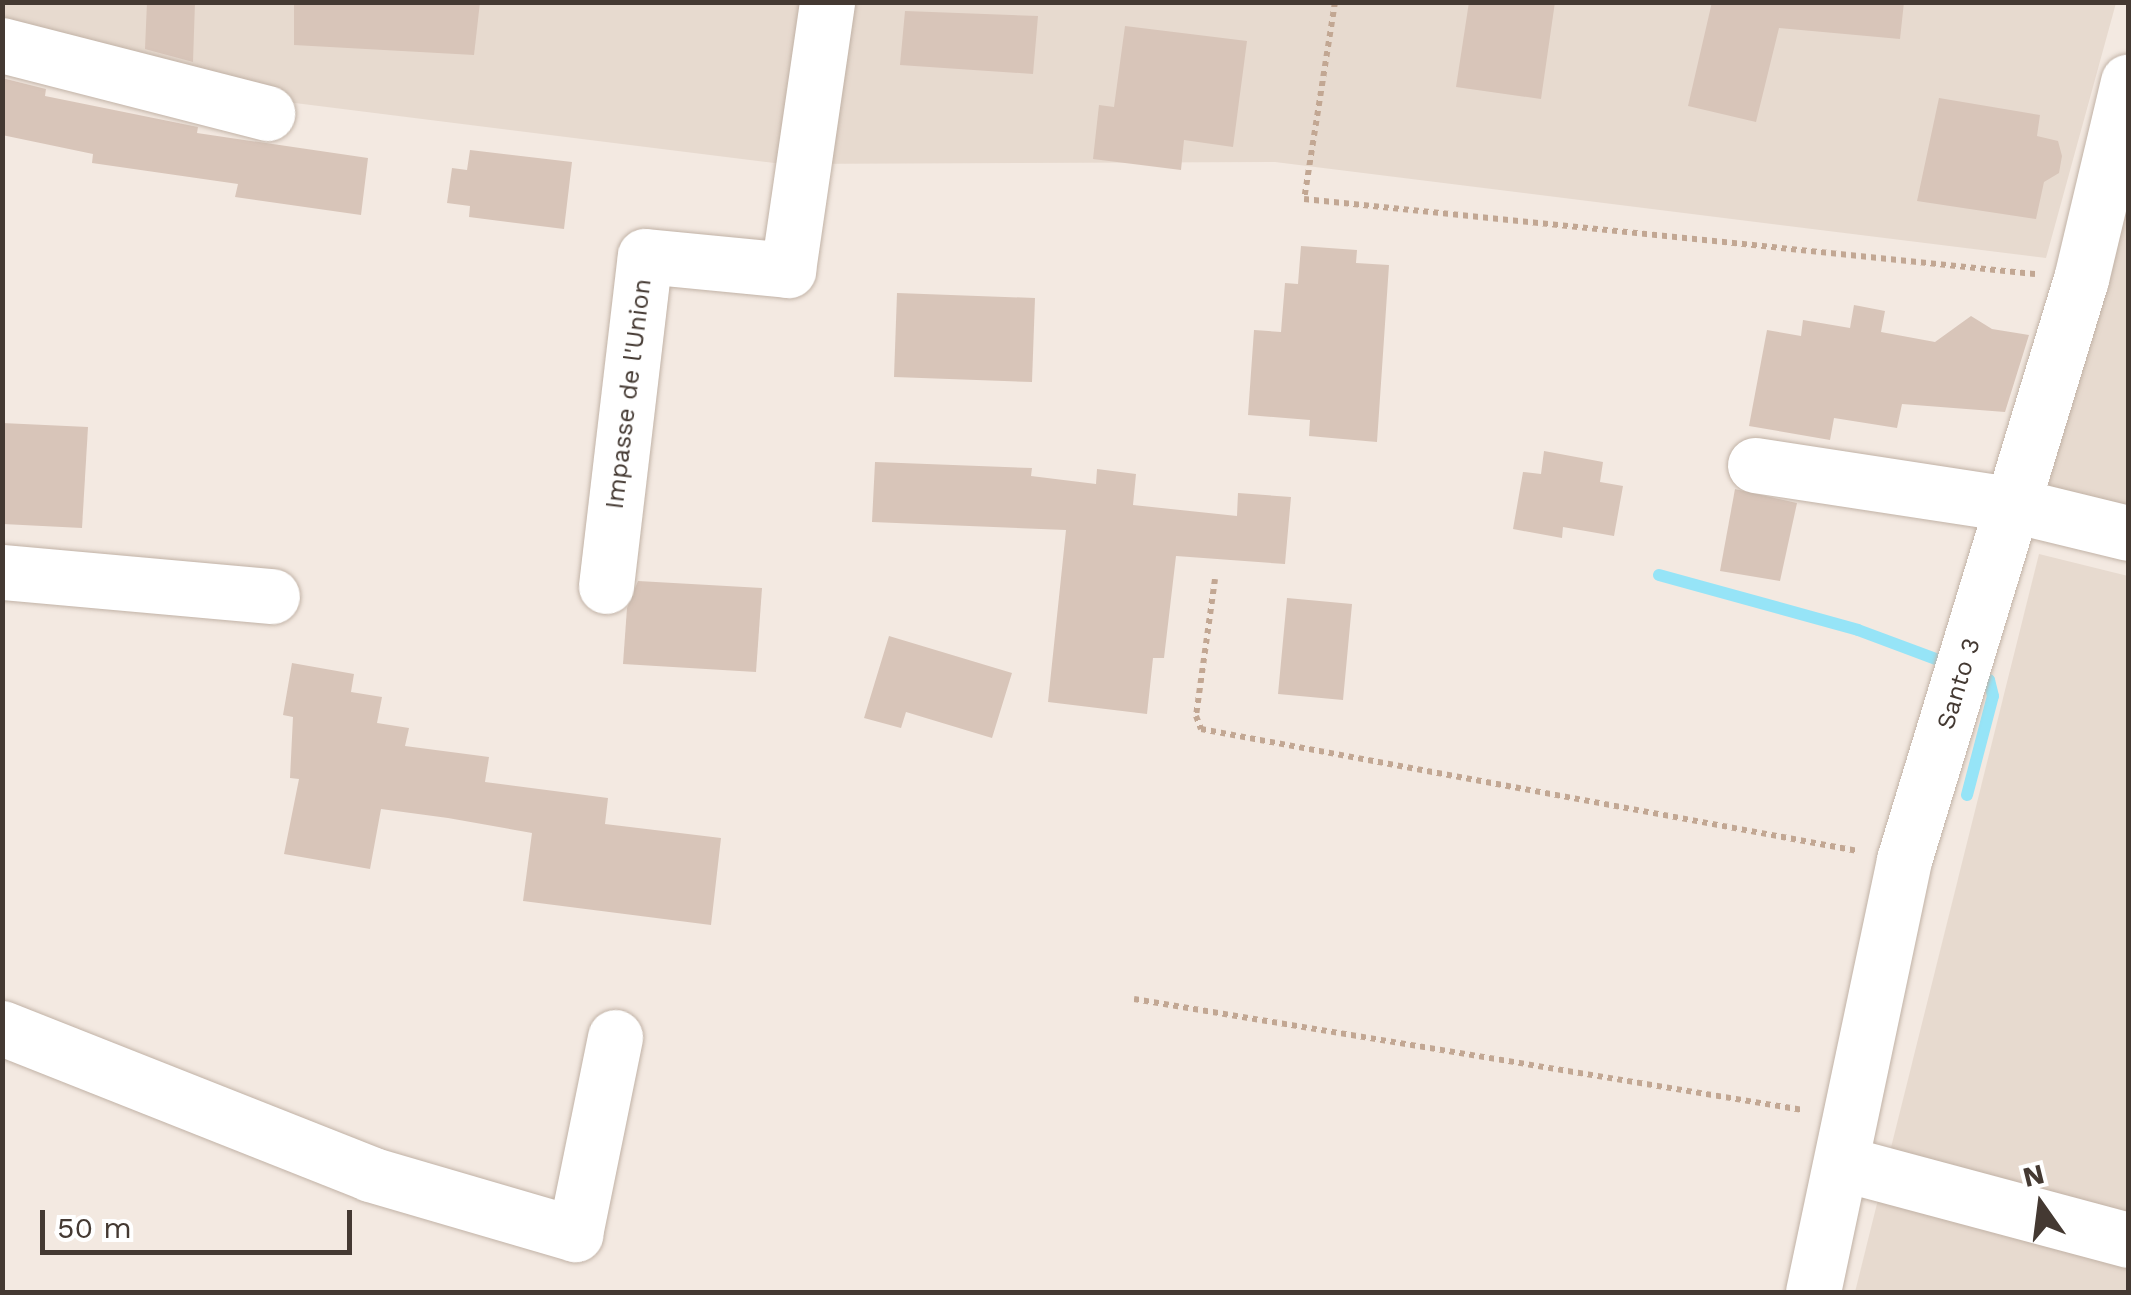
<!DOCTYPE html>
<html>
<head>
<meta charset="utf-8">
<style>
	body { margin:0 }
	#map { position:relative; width:2131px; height:1295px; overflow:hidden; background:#f3e9e1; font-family:"Work Sans",sans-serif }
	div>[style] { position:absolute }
	.residential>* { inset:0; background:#e7dacf }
	.stream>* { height:12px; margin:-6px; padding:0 6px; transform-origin:6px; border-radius:6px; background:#96e4f7 }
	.building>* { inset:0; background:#d8c5b9 }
	.path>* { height:6px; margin-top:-3px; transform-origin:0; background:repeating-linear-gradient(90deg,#c2a793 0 5px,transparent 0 10px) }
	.roads { filter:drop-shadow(0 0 2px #c1b2a6) drop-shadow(0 0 2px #c1b2a6) }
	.minor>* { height:55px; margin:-27.5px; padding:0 27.5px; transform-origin:27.5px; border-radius:27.5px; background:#fff }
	span { translate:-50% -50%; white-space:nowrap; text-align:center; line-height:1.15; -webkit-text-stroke:9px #fff; paint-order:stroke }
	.street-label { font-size:25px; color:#443932 }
	.frame { position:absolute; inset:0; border:5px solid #443932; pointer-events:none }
	.north { position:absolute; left:1991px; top:1155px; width:100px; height:100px; -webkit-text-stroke:8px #fff; paint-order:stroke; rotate:346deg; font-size:28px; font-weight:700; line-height:40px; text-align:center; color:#443932 }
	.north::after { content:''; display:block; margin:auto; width:35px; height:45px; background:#443932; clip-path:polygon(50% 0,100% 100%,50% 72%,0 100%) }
	.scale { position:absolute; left:40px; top:1210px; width:312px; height:45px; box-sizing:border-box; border:5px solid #443932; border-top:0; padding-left:12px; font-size:30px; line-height:35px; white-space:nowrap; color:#443932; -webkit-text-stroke:8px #fff; paint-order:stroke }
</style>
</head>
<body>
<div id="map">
	<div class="residential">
		<i style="clip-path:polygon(2px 3px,2116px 3px,2046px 258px,1275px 162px,783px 164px,295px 103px,3px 19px)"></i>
		<i style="clip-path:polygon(2128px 170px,2128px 517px,2046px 494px)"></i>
		<i style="clip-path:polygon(2039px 554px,2128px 576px,2128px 1292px,1855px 1292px)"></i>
	</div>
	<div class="stream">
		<i style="left:1659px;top:575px;width:206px;rotate:15.4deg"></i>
		<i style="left:1858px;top:630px;width:97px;rotate:20.5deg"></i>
		<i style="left:1967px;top:795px;width:102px;rotate:-75.3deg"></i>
		<i style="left:1993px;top:696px;width:16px;rotate:-104deg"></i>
		<i style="left:1989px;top:680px;width:18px;rotate:-161deg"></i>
	</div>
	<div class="building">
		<i style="clip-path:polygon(147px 2px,195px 2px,193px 62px,145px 49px)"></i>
		<i style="clip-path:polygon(294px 2px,480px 2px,474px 55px,294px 45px)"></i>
		<i style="clip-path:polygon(1469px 2px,1555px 2px,1541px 99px,1456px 87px)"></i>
		<i style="clip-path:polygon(1712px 2px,1904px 2px,1900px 39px,1779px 28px,1756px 122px,1688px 106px)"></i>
		<i style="clip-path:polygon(905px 11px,1038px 16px,1033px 74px,900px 65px)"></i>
		<i style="clip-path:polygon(1125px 26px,1247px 41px,1233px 147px,1184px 140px,1181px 170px,1093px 159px,1099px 105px,1114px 107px)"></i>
		<i style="clip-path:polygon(2px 78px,46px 89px,45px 96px,198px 127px,197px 133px,368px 158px,361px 215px,235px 197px,238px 184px,92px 163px,93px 154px,2px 135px)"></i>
		<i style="clip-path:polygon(1939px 98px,2040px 115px,2037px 136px,2058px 141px,2062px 156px,2059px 173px,2044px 182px,2036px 219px,1917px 201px)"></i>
		<i style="clip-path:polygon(470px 150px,572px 162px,564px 229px,469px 217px,470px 206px,447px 203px,452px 168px,467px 170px)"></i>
		<i style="clip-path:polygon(1301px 246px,1357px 250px,1356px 263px,1389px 265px,1377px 442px,1309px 436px,1310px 420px,1248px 415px,1254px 330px,1281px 332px,1285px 283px,1298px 284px)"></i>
		<i style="clip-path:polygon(897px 293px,1035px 298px,1032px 382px,894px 377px)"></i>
		<i style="clip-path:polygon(1854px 305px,1885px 311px,1881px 332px,1935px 342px,1971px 316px,1992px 329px,2029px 335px,2005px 412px,1902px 404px,1897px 428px,1834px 418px,1830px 440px,1749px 426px,1767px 330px,1801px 336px,1803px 320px,1850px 328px)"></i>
		<i style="clip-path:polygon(2px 423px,88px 427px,82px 528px,3px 524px)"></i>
		<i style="clip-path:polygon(1544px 451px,1603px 462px,1600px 482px,1623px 486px,1614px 536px,1563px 527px,1562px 538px,1513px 529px,1523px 472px,1541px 474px)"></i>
		<i style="clip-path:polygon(875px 462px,1032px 468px,1031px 476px,1096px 484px,1097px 469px,1136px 474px,1133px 505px,1237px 516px,1238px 493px,1291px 497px,1285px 564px,1176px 556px,1164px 658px,1153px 658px,1147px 714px,1048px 702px,1066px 530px,872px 522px)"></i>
		<i style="clip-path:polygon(1735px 489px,1797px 503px,1780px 581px,1720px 571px)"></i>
		<i style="clip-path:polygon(638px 581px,762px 588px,756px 672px,623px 664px,627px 608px)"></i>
		<i style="clip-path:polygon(1287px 598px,1352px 604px,1343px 700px,1278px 694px)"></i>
		<i style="clip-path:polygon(889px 636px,1012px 673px,992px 738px,906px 712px,901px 728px,864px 718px)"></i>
		<i style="clip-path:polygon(292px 663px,354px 674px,351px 692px,382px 697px,377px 723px,409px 728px,405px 746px,489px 757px,485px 782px,608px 798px,605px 824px,721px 838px,711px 925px,523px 901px,532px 833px,448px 818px,381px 809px,370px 869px,284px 854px,299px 779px,290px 778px,293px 717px,283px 715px)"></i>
	</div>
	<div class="path">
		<i style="left:1335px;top:2px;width:199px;rotate:98.9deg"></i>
		<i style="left:1304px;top:199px;width:735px;rotate:5.86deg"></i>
		<i style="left:1215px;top:579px;width:138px;rotate:97.9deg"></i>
		<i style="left:1196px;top:716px;width:14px;rotate:69deg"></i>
		<i style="left:1201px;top:729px;width:668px;rotate:10.52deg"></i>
		<i style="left:1134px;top:999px;width:678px;rotate:9.42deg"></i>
	</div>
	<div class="roads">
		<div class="minor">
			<i style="left:2px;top:45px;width:274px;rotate:14.4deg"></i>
			<i style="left:1755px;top:465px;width:257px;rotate:8.7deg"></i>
			<i style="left:2009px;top:504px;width:122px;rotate:13.7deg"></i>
			<i style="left:2px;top:572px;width:271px;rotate:5.1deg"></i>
			<i style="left:606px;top:586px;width:332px;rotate:-83.3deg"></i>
			<i style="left:645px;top:256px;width:144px;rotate:5.6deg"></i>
			<i style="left:788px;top:270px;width:271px;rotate:-81.7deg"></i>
			<i style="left:2px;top:1028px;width:396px;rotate:21.6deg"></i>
			<i style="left:370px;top:1174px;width:214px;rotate:16.3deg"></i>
			<i style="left:575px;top:1234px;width:201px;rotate:-78.5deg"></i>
			<i style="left:1841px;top:1163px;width:297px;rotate:15deg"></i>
			<i style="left:1813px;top:1292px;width:441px;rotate:-78.1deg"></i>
			<i style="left:1904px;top:860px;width:607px;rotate:-73.06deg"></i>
			<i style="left:2081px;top:279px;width:203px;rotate:-76.6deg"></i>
		</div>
	</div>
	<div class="street-label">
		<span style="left:629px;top:394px;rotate:-83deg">Impasse de l'Union</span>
		<span style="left:1959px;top:684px;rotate:-73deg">Santo 3</span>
	</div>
	<div class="frame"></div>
	<div class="north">N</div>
	<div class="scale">50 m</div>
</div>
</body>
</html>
